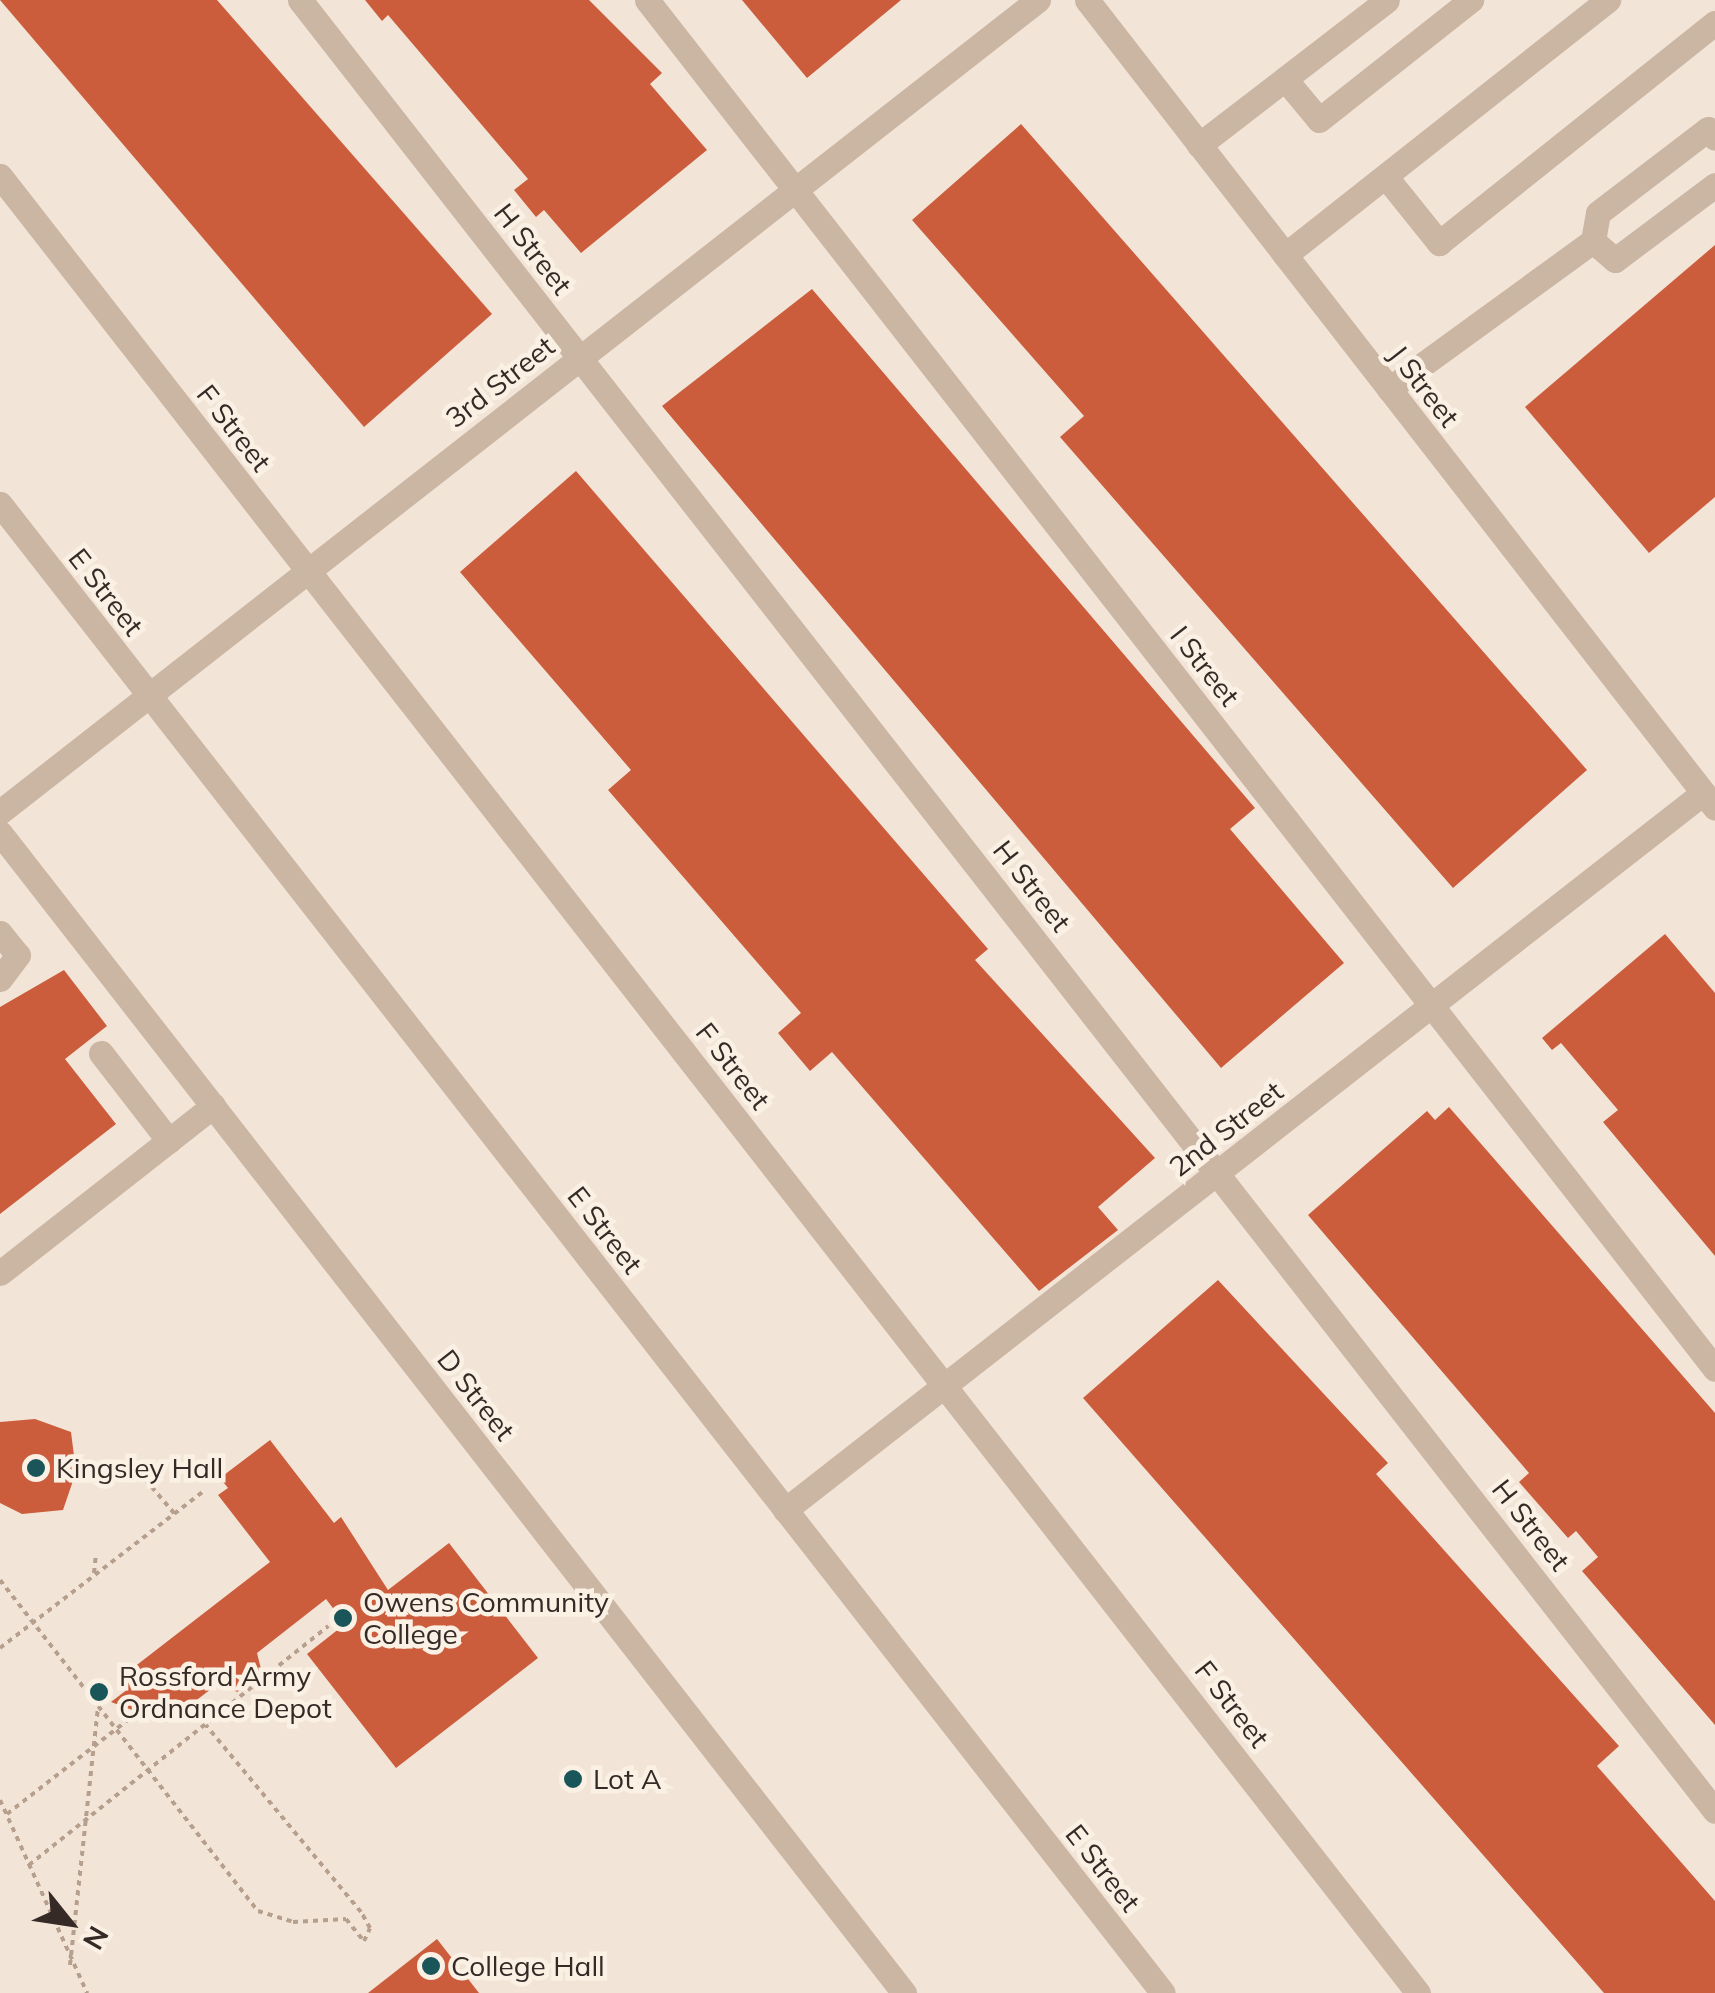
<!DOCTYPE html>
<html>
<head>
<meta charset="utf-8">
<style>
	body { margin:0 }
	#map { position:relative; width:1715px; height:1993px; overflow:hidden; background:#f2e5d8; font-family:Mulish,sans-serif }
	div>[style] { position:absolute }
	.building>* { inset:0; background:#cc5d3c }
	.path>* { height:4px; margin-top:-2px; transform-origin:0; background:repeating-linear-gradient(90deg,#b69f8d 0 5px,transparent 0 10px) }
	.minor>* { height:25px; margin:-12.5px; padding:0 12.5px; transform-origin:12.5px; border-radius:12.5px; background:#cbb5a3 }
	.dots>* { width:28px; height:28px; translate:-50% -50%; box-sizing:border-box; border:5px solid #faf0e4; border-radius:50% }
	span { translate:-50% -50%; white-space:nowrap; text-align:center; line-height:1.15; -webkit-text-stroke:9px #faf0e4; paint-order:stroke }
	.street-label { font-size:28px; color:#352a26 }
	.poi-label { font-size:28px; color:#352a26 }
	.left { translate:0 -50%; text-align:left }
	.north { position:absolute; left:20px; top:1873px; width:100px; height:100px; -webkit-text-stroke:8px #faf0e4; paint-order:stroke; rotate:120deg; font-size:28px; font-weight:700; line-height:40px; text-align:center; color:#352a26 }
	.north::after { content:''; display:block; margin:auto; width:35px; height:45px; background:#352a26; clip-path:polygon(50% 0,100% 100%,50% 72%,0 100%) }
</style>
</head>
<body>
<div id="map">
	<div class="building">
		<i style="clip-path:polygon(0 0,217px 0,492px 314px,364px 427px)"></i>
		<i style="clip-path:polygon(365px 0,589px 0,662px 73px,650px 84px,707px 150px,581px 253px,544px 210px,536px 217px,514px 190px,528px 179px,388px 15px,382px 21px)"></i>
		<i style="clip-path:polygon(742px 0,901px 0,807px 78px)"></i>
		<i style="clip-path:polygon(1021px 124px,1587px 770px,1453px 888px,1060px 437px,1084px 416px,912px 220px)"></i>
		<i style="clip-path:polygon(1715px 245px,1715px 497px,1649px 553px,1525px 407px)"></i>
		<i style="clip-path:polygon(812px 289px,1255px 808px,1230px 829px,1344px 963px,1221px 1068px,662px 406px)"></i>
		<i style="clip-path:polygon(576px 471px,988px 949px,975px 960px,1155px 1158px,1098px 1207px,1118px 1230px,1039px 1291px,832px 1052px,810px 1071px,778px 1033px,801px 1013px,608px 790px,631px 770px,460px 572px)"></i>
		<i style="clip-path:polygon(1665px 934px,1715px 993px,1715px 1256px,1603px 1122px,1618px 1110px,1561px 1043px,1552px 1050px,1542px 1038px)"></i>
		<i style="clip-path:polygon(64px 970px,107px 1026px,65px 1059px,116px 1124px,0 1214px,0 1007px)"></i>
		<i style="clip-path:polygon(1449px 1107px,1715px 1413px,1715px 1725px,1582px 1571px,1598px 1557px,1576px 1531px,1568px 1538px,1519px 1482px,1529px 1473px,1308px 1215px,1427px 1111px,1435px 1120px)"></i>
		<i style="clip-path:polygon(1218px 1280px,1388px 1463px,1376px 1474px,1619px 1746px,1597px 1766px,1715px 1901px,1715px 1993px,1604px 1993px,1083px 1398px)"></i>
		<i style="clip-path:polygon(35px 1419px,71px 1432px,76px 1472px,63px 1510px,22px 1514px,0 1503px,0 1422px)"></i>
		<i style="clip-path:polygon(270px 1440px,334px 1523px,341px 1517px,388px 1590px,449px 1543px,538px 1658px,396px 1768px,307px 1654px,345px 1624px,326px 1599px,257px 1653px,262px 1673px,237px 1692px,220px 1682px,167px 1723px,111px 1702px,128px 1689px,120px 1678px,270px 1562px,218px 1495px,228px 1488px,220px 1478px)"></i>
		<i style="clip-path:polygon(437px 1939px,479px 1993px,368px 1993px)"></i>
	</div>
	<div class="path">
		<i style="left:132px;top:1464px;width:65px;rotate:49.4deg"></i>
		<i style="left:94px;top:1573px;width:20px;rotate:-84deg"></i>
		<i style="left:0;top:1580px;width:420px;rotate:52.1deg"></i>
		<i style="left:258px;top:1911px;width:37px;rotate:17deg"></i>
		<i style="left:293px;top:1922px;width:53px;rotate:-3.2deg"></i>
		<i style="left:346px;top:1919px;width:28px;rotate:51deg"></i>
		<i style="left:364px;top:1941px;width:14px;rotate:-65deg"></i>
		<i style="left:370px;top:1928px;width:18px;rotate:-119deg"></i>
		<i style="left:361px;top:1912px;width:243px;rotate:-129.7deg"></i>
		<i style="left:0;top:1648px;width:257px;rotate:-37.6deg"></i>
		<i style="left:0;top:1800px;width:212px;rotate:65.7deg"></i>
		<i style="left:7px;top:1814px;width:161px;rotate:-37.9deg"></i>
		<i style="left:29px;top:1865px;width:383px;rotate:-38.6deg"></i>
		<i style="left:70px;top:1965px;width:261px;rotate:-83.8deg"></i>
	</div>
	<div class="minor">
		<i style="left:300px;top:0;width:2298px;rotate:52deg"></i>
		<i style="left:647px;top:0;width:1736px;rotate:52.04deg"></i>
		<i style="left:1087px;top:0;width:1023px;rotate:52.14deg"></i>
		<i style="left:1285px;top:79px;width:53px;rotate:50.3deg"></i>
		<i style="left:1319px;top:120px;width:194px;rotate:-38.3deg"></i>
		<i style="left:1199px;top:145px;width:237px;rotate:-37.6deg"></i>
		<i style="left:0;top:176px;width:2305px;rotate:52.03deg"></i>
		<i style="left:1386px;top:177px;width:85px;rotate:51.2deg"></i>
		<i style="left:1439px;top:243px;width:353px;rotate:-38.6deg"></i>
		<i style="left:1593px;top:241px;width:29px;rotate:41deg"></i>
		<i style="left:1615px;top:260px;width:125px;rotate:-36.9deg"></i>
		<i style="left:1285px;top:255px;width:412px;rotate:-38.3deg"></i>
		<i style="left:1389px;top:389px;width:252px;rotate:-36deg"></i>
		<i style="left:1593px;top:241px;width:28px;rotate:-80deg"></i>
		<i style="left:1598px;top:213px;width:138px;rotate:-37.4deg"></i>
		<i style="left:1708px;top:129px;width:11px;rotate:52deg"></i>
		<i style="left:0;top:504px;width:1889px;rotate:52.01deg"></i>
		<i style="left:0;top:812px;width:1318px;rotate:-38.04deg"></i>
		<i style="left:0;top:833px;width:1471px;rotate:52.07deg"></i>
		<i style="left:0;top:933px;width:28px;rotate:51deg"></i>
		<i style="left:18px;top:955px;width:30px;rotate:127deg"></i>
		<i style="left:101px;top:1053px;width:111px;rotate:52.3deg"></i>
		<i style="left:0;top:1273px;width:271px;rotate:-38.1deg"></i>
		<i style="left:785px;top:1510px;width:1165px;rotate:-37.99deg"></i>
	</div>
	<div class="dots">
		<i style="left:36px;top:1468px;background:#195559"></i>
		<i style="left:343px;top:1618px;background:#195559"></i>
		<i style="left:99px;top:1692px;background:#195559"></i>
		<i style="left:573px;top:1779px;background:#195559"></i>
		<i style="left:431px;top:1966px;background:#195559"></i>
	</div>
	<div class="street-label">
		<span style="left:533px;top:249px;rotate:52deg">H Street</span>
		<span style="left:500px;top:382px;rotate:-38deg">3rd Street</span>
		<span style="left:1424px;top:386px;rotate:52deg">J Street</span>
		<span style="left:234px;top:428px;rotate:52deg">F Street</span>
		<span style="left:106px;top:592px;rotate:52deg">E Street</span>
		<span style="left:1205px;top:666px;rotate:52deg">I Street</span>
		<span style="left:1032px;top:886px;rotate:52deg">H Street</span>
		<span style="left:733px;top:1066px;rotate:52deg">F Street</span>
		<span style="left:1226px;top:1129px;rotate:-38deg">2nd Street</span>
		<span style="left:605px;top:1230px;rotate:52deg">E Street</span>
		<span style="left:476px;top:1395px;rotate:52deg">D Street</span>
		<span style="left:1531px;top:1525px;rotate:52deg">H Street</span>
		<span style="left:1232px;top:1704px;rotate:52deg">F Street</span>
		<span style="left:1103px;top:1868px;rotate:52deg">E Street</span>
	</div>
	<div class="poi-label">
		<span class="left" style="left:56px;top:1468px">Kingsley Hall</span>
		<span class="left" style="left:363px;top:1618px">Owens Community<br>College</span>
		<span class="left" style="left:119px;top:1692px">Rossford Army<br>Ordnance Depot</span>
		<span class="left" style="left:593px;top:1779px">Lot A</span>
		<span class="left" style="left:451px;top:1966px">College Hall</span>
	</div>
	<div class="north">N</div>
</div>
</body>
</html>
